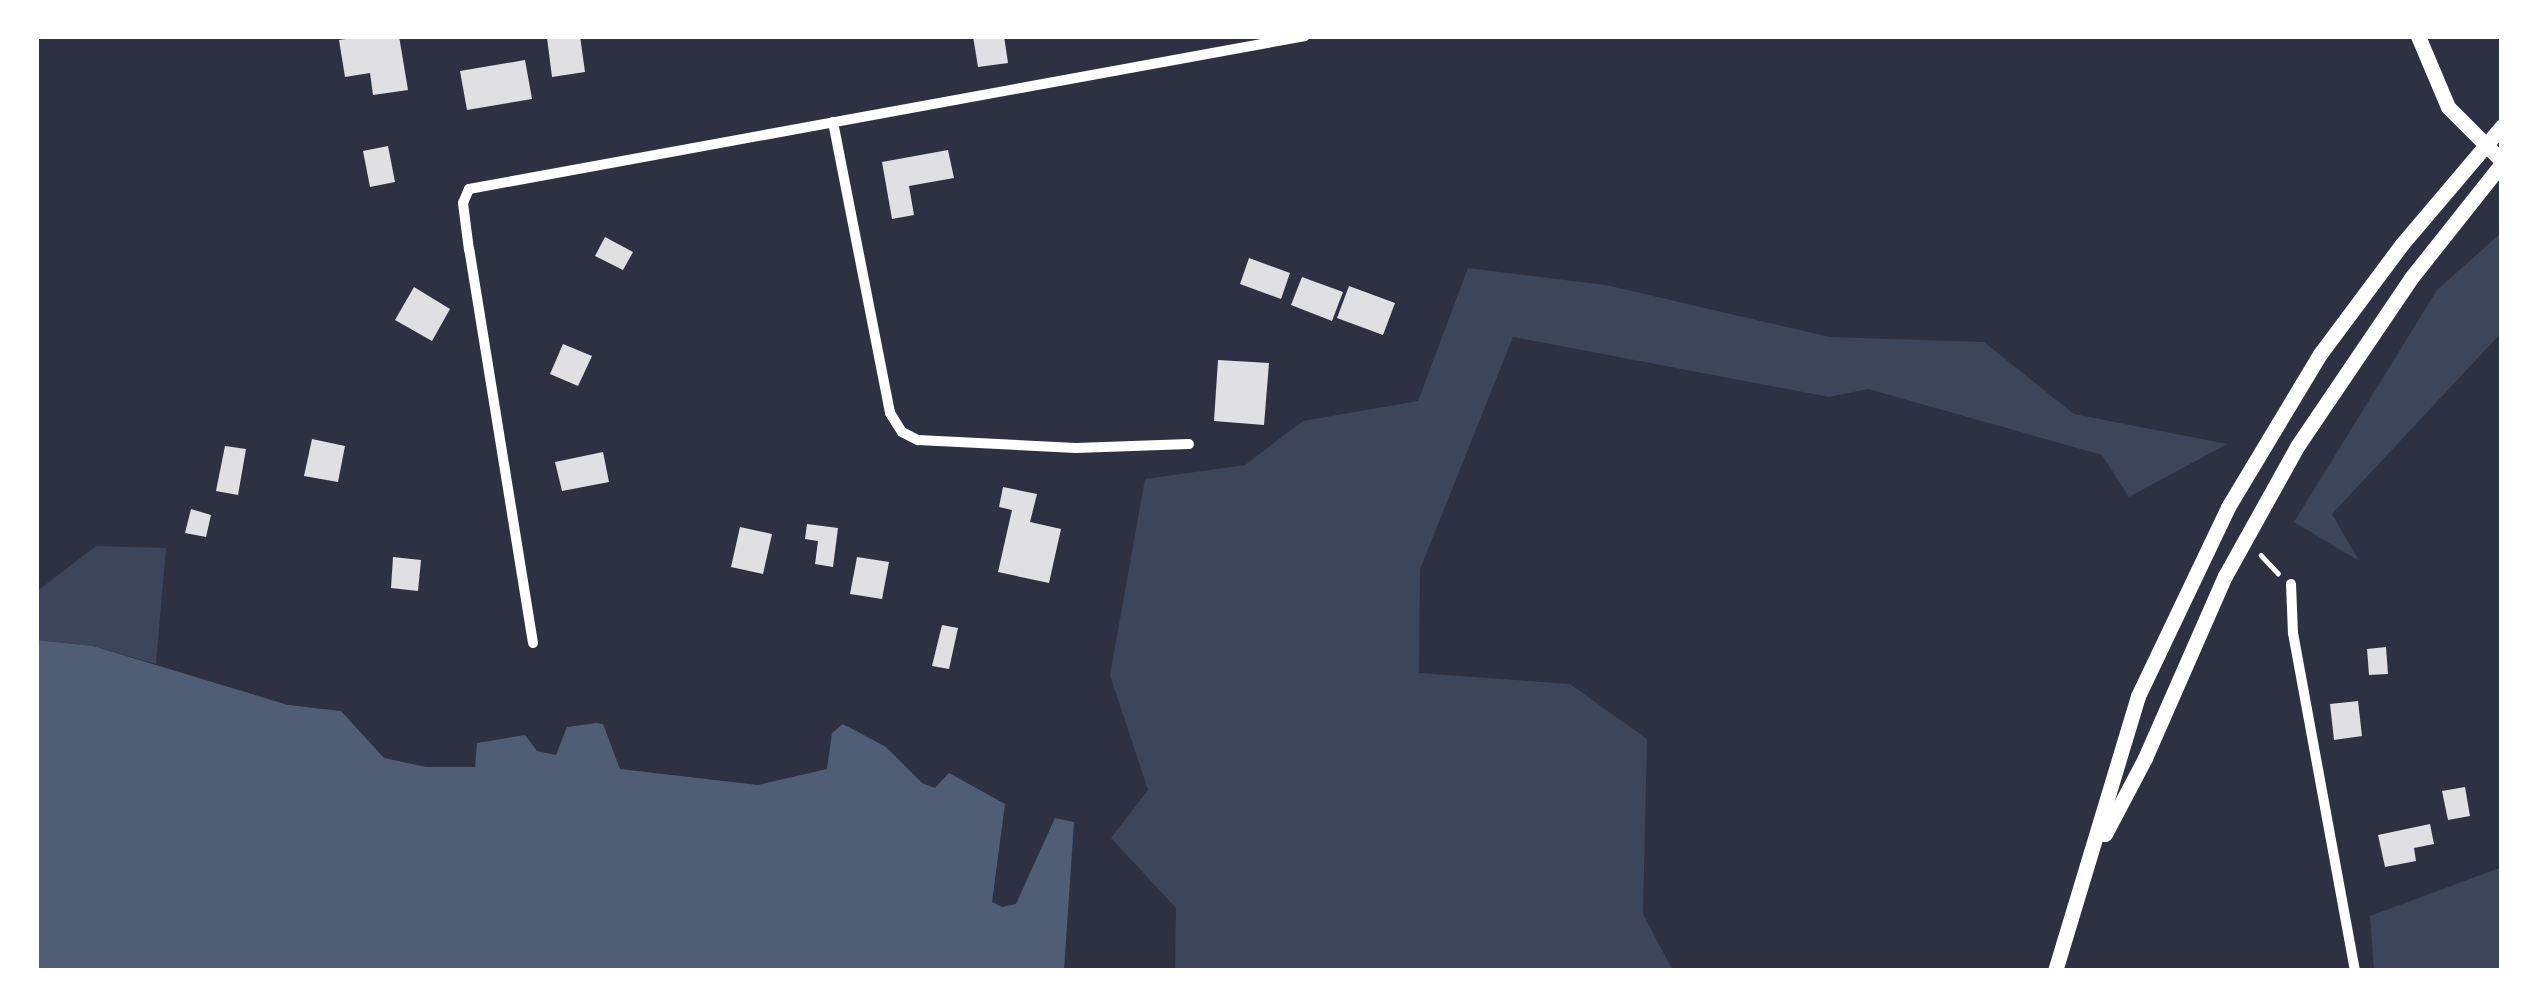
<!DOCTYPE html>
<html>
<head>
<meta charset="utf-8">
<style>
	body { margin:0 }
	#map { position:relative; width:2538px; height:1007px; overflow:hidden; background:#2d3142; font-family:Poppins,sans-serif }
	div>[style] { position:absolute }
	.green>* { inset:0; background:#3c4559 }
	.water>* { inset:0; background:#4f5d75 }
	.building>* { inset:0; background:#e0e0e3 }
	.path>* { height:4.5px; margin:-2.25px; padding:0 2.25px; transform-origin:2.25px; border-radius:2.25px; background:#fff }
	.minor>* { height:10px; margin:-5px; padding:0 5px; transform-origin:5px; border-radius:5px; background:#fff }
	.secondary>* { height:15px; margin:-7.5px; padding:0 7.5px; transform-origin:7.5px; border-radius:7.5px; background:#fff }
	span { translate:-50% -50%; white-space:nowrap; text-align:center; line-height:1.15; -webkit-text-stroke:10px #fff; paint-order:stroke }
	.frame { position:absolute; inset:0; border:39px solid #fff; pointer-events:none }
</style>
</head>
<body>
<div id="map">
	<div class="green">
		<i style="clip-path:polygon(2502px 232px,2502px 332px,2332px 514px,2359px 561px,2294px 522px,2437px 290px)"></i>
		<i style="clip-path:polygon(1468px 268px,1606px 285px,1830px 337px,1984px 342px,2074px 414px,2227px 444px,2129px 497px,2102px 455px,1868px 389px,1829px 397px,1513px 337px,1420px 569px,1419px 673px,1570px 684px,1647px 739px,1643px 914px,1671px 967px,1679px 971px,1175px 971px,1176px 908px,1111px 838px,1148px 790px,1110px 675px,1145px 479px,1245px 465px,1303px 421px,1418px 401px)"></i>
		<i style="clip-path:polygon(96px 546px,166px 548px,156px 664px,93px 646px,36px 640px,36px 592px)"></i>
		<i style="clip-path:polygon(2502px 867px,2502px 971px,2374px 971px,2370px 916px)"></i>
	</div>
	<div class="water">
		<i style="clip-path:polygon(36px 640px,93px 646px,288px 705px,341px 711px,384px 758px,426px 767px,475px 767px,477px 743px,525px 735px,537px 751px,556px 755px,567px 727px,596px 723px,603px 724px,620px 769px,758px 785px,827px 769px,832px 733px,843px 724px,886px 747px,922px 783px,935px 788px,949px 773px,1005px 804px,992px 902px,1002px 907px,1016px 904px,1055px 818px,1074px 822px,1064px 971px,36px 971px)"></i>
	</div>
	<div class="building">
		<i style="clip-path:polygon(366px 36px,399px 36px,408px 90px,373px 95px,370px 73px,345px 77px,339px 40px)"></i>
		<i style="clip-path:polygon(563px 36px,580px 36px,585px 72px,552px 77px,547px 38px)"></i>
		<i style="clip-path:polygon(973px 36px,1004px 36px,1008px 63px,978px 67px)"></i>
		<i style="clip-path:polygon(525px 60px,532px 99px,467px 110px,460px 71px)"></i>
		<i style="clip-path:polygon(388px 146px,395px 182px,370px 187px,363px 151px)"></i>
		<i style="clip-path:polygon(948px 150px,954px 178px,909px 186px,914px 215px,892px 219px,882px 162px)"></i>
		<i style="clip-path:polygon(605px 237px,633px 252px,623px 270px,595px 256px)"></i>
		<i style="clip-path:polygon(1249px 258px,1290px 273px,1281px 299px,1240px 284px)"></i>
		<i style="clip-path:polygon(1302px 277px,1343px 292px,1332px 321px,1291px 305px)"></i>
		<i style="clip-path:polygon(1349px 286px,1395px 303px,1383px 335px,1337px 318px)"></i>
		<i style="clip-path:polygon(414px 287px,450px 309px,432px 341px,395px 320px)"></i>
		<i style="clip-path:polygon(563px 344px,592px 356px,578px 386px,550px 374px)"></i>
		<i style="clip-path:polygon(1218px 360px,1269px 363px,1264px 425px,1214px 421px)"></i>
		<i style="clip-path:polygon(312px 439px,345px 446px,338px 482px,304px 476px)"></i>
		<i style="clip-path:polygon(225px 446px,246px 449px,238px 495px,216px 491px)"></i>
		<i style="clip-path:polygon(603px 452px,609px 482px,562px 491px,555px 462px)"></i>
		<i style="clip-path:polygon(1003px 487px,1037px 494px,1030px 522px,1061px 529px,1049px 583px,998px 572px,1012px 510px,999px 507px)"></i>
		<i style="clip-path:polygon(191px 509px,211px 515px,206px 537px,185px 533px)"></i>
		<i style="clip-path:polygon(807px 524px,838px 528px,833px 567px,815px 564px,818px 541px,805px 539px)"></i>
		<i style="clip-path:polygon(740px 527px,772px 534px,763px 574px,731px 567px)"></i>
		<i style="clip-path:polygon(393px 557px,421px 560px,418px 591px,391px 588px)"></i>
		<i style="clip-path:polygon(857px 557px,889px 562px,882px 599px,850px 594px)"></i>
		<i style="clip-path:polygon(942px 625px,958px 628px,949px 669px,932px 666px)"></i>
		<i style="clip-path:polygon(2386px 647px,2388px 674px,2369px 675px,2367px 649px)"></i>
		<i style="clip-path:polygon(2358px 701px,2362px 736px,2334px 740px,2330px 704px)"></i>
		<i style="clip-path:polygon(2465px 787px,2470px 816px,2448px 820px,2442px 791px)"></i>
		<i style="clip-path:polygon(2430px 824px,2434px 844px,2414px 848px,2416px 861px,2385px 867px,2378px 835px)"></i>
	</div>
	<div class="path">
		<i style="left:2261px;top:555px;width:25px;rotate:47deg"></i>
	</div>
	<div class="minor">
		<i style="left:833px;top:122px;width:297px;rotate:78.9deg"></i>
		<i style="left:890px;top:413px;width:22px;rotate:58deg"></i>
		<i style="left:902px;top:432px;width:18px;rotate:27deg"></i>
		<i style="left:918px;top:440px;width:158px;rotate:2.9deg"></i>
		<i style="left:1076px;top:448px;width:113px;rotate:-2deg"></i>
		<i style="left:2291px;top:584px;width:49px;rotate:87.7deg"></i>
		<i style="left:2293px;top:633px;width:344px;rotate:79.6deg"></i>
		<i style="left:533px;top:643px;width:398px;rotate:-99.2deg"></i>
		<i style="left:469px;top:250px;width:47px;rotate:-97.3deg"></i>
		<i style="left:463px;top:203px;width:15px;rotate:-67deg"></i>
		<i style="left:469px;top:189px;width:850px;rotate:-10.37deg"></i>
	</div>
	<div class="secondary">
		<i style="left:2418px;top:36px;width:77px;rotate:67.1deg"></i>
		<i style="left:2448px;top:107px;width:76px;rotate:45deg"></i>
		<i style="left:2105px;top:834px;width:86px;rotate:-62.2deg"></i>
		<i style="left:2145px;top:758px;width:199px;rotate:-66.3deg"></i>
		<i style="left:2225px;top:576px;width:150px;rotate:-60.9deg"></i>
		<i style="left:2298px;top:445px;width:202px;rotate:-55.9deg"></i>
		<i style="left:2411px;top:278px;width:147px;rotate:-51.6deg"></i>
		<i style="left:2055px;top:971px;width:287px;rotate:-73.2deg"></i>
		<i style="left:2138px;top:696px;width:209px;rotate:-64.5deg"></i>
		<i style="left:2228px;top:507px;width:179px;rotate:-59deg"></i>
		<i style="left:2320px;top:354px;width:137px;rotate:-53.3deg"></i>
		<i style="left:2402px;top:244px;width:155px;rotate:-49.7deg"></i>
	</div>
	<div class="frame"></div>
</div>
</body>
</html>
